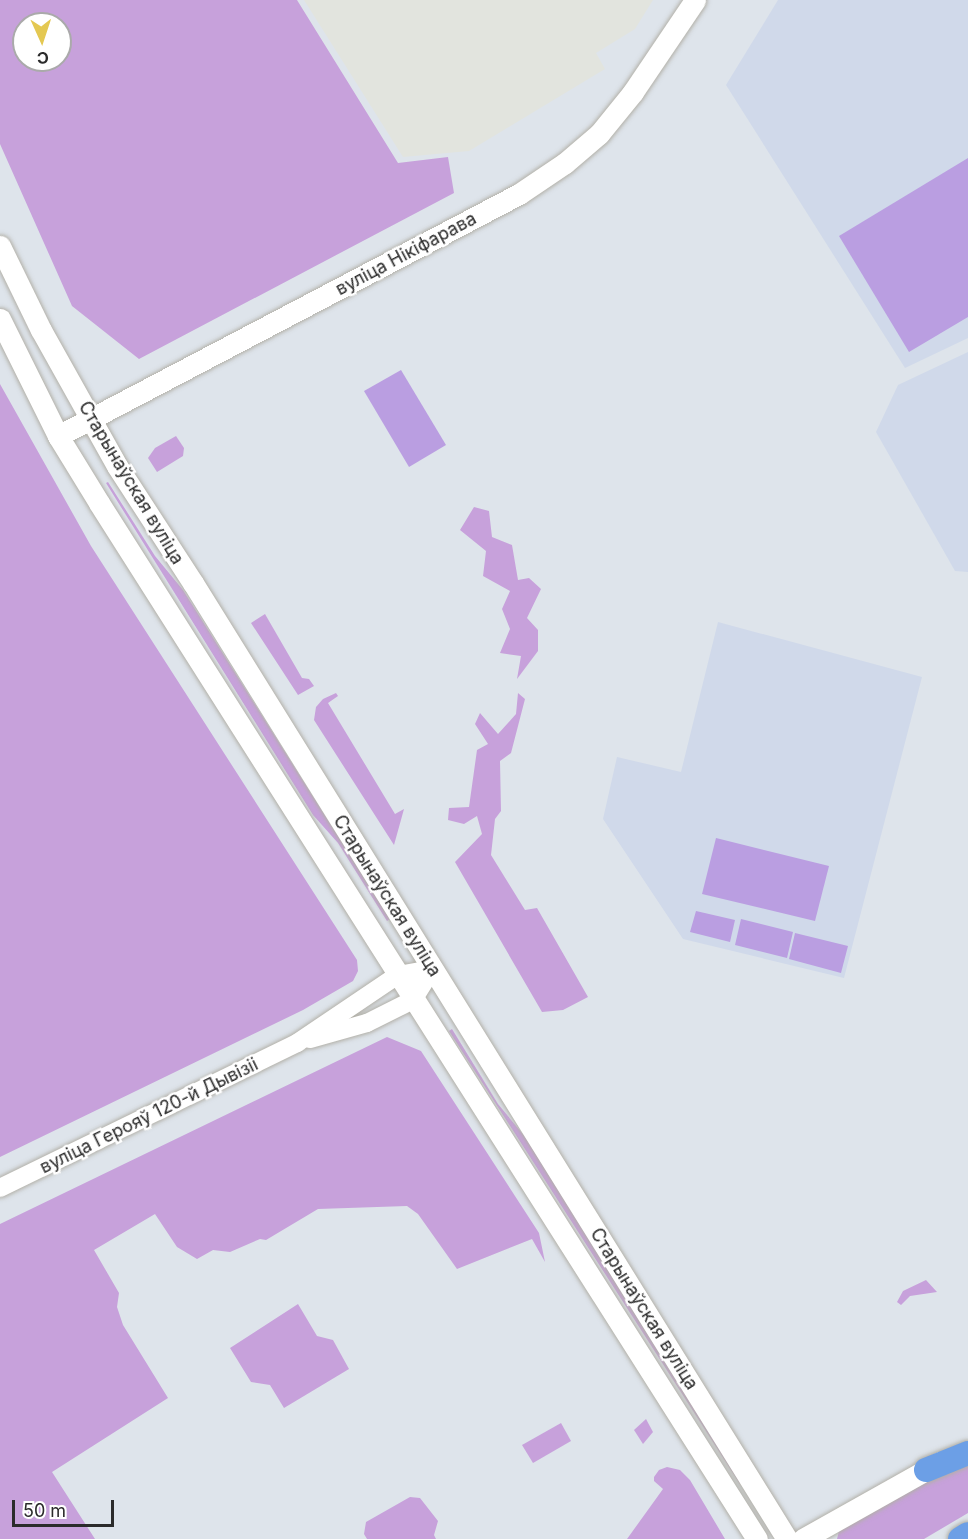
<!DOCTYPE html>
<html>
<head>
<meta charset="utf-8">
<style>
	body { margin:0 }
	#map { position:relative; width:968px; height:1539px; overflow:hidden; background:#dee4eb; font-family:Inter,sans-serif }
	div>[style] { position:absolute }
	.industrial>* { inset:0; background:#e2e4de }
	.education>* { inset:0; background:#d0d9ea }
	.green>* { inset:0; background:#c7a1db }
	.pitch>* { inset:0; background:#ba9ee1 }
	.roads { filter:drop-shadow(0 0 2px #b2b0a8) drop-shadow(0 0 2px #b2b0a8) }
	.tertiary>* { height:18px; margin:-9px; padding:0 9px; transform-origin:9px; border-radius:9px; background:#fff }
	.secondary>* { height:21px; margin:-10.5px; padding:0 10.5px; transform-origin:10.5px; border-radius:10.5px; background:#fff }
	.trunk>* { height:24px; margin:-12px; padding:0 12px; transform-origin:12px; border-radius:12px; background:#6c9fe6 }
	span { translate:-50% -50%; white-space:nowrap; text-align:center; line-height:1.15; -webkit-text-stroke:5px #fff; paint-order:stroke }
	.street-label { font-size:18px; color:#2b2b2b }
	.north { position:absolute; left:12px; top:12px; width:60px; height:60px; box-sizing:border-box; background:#fff; border:2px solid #aaa; border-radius:50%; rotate:177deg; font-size:16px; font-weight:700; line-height:24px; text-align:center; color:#2b2b2b }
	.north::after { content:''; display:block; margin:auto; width:21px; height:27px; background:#e4c852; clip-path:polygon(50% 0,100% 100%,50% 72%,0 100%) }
	.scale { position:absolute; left:12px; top:1500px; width:102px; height:27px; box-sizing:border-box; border:3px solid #2b2b2b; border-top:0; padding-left:8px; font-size:18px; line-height:21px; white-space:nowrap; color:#2b2b2b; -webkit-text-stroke:4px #fff; paint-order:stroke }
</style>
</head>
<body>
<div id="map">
	<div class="industrial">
		<i style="clip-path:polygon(304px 0,653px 0,635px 29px,596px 53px,605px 69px,590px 78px,469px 151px,403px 157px)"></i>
	</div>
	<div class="education">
		<i style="clip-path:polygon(778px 0,968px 0,968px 338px,905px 368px,726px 85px)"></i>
		<i style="clip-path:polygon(968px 352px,968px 572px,955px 571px,876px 432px,898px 385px)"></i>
		<i style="clip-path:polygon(718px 622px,922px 677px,844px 978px,683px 939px,603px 819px,617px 757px,681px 772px)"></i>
	</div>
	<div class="green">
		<i style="clip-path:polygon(evenodd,0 0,297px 0,398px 163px,448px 157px,454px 193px,139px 359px,72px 306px,0 144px,0 0,24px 24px,60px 24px,60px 60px,24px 60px,24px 24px)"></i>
		<i style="clip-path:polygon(0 384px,91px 546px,357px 960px,358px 971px,353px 981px,303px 1010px,0 1157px)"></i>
		<i style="clip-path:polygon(176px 436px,184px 448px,183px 456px,157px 472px,148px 458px,155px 448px)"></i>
		<i style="clip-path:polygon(108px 482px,155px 556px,183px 590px,390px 919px,387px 921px,338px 843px,313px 815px,106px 483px)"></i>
		<i style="clip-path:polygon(474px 507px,489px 511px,492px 537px,512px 545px,518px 580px,529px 578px,541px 589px,527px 618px,538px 630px,538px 651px,517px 679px,521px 656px,500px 653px,510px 629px,502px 609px,510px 591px,483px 576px,486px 551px,460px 530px)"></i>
		<i style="clip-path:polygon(265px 614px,302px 678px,309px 679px,314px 686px,298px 695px,251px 623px)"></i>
		<i style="clip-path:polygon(336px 693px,338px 696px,328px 703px,395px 814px,404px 809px,394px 845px,314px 720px,316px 707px,323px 699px)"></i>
		<i style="clip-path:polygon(518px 693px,525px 699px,511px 753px,500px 761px,501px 811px,495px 819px,491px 855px,525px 910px,537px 908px,588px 997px,563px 1010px,542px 1012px,455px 862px,482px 834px,477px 816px,464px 824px,448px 820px,449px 808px,469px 807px,477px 750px,488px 744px,475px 724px,480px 713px,498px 734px,516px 714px)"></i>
		<i style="clip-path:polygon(452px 1029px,498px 1104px,526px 1138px,743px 1481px,740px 1484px,449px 1031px)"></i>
		<i style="clip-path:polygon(387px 1037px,421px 1051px,539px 1233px,545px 1262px,532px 1239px,457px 1269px,418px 1214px,407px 1206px,318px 1209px,266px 1240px,260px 1239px,230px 1252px,213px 1250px,197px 1259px,177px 1247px,155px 1214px,94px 1250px,119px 1293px,117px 1307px,123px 1325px,168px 1398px,52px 1472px,95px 1539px,0 1539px,0 1224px)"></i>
		<i style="clip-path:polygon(926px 1280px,937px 1292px,910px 1296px,901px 1305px,897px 1302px,903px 1291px)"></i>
		<i style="clip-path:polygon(298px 1304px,317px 1336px,333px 1340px,349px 1369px,284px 1408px,270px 1385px,251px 1382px,230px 1348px)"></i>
		<i style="clip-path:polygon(646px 1419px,653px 1432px,643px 1444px,634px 1430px)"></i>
		<i style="clip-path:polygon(561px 1423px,571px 1441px,533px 1463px,522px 1445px)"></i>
		<i style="clip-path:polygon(968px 1464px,968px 1513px,924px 1539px,837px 1539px,839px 1531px,915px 1487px)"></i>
		<i style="clip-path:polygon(667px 1467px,680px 1470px,690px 1480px,725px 1539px,627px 1539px,663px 1489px,654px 1481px,654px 1477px,659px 1470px)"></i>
		<i style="clip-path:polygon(410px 1497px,420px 1498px,438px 1521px,434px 1535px,436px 1539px,367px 1539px,364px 1534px,366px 1522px)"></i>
	</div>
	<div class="pitch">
		<i style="clip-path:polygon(968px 158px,968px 317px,909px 352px,839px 236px)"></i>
		<i style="clip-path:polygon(401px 370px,446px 445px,409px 467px,364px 391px)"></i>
		<i style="clip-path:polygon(716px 838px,829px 866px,815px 921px,702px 894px)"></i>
		<i style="clip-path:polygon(696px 911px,735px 920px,730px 942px,690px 932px)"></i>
		<i style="clip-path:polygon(741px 919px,793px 932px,787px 958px,735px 945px)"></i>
		<i style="clip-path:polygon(795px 933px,848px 946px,841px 973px,789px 959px)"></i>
	</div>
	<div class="roads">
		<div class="tertiary">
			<i style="left:310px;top:1039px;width:59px;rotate:-15.7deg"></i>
			<i style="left:367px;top:1023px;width:51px;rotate:-26.6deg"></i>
			<i style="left:413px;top:1000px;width:36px;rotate:-58deg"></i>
			<i style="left:0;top:1188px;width:331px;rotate:-26deg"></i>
			<i style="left:297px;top:1043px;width:122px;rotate:-34deg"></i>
			<i style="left:398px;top:975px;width:35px;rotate:-10deg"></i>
		</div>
		<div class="secondary">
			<i style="left:0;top:246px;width:93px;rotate:64deg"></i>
			<i style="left:41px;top:330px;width:156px;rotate:60.8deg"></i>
			<i style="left:117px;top:466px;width:140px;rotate:57deg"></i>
			<i style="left:193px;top:583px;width:1126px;rotate:58.15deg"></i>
			<i style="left:0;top:319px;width:131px;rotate:63.6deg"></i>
			<i style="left:58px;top:436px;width:79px;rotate:58.5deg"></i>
			<i style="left:99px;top:503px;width:1227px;rotate:57.58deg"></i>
			<i style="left:58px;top:436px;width:521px;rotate:-27.7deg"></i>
			<i style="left:519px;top:194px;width:55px;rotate:-34deg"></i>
			<i style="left:565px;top:163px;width:45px;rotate:-40.5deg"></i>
			<i style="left:599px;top:134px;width:54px;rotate:-51deg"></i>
			<i style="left:633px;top:92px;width:111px;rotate:-56deg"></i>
			<i style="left:803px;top:1539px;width:157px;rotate:-29.3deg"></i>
		</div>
		<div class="trunk">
			<i style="left:926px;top:1470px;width:45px;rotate:-22deg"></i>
			<i style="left:960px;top:1539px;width:9px;rotate:-32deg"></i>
		</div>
	</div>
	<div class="street-label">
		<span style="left:406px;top:254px;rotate:-28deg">вуліца Нікіфарава</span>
		<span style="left:131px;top:483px;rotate:59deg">Старынаўская вуліца</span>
		<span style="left:387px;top:896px;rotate:58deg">Старынаўская вуліца</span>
		<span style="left:149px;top:1116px;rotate:-26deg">вуліца Герояў 120-й Дывізіі</span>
		<span style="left:644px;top:1309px;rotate:58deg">Старынаўская вуліца</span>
	</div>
	<div class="north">С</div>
	<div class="scale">50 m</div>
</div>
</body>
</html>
